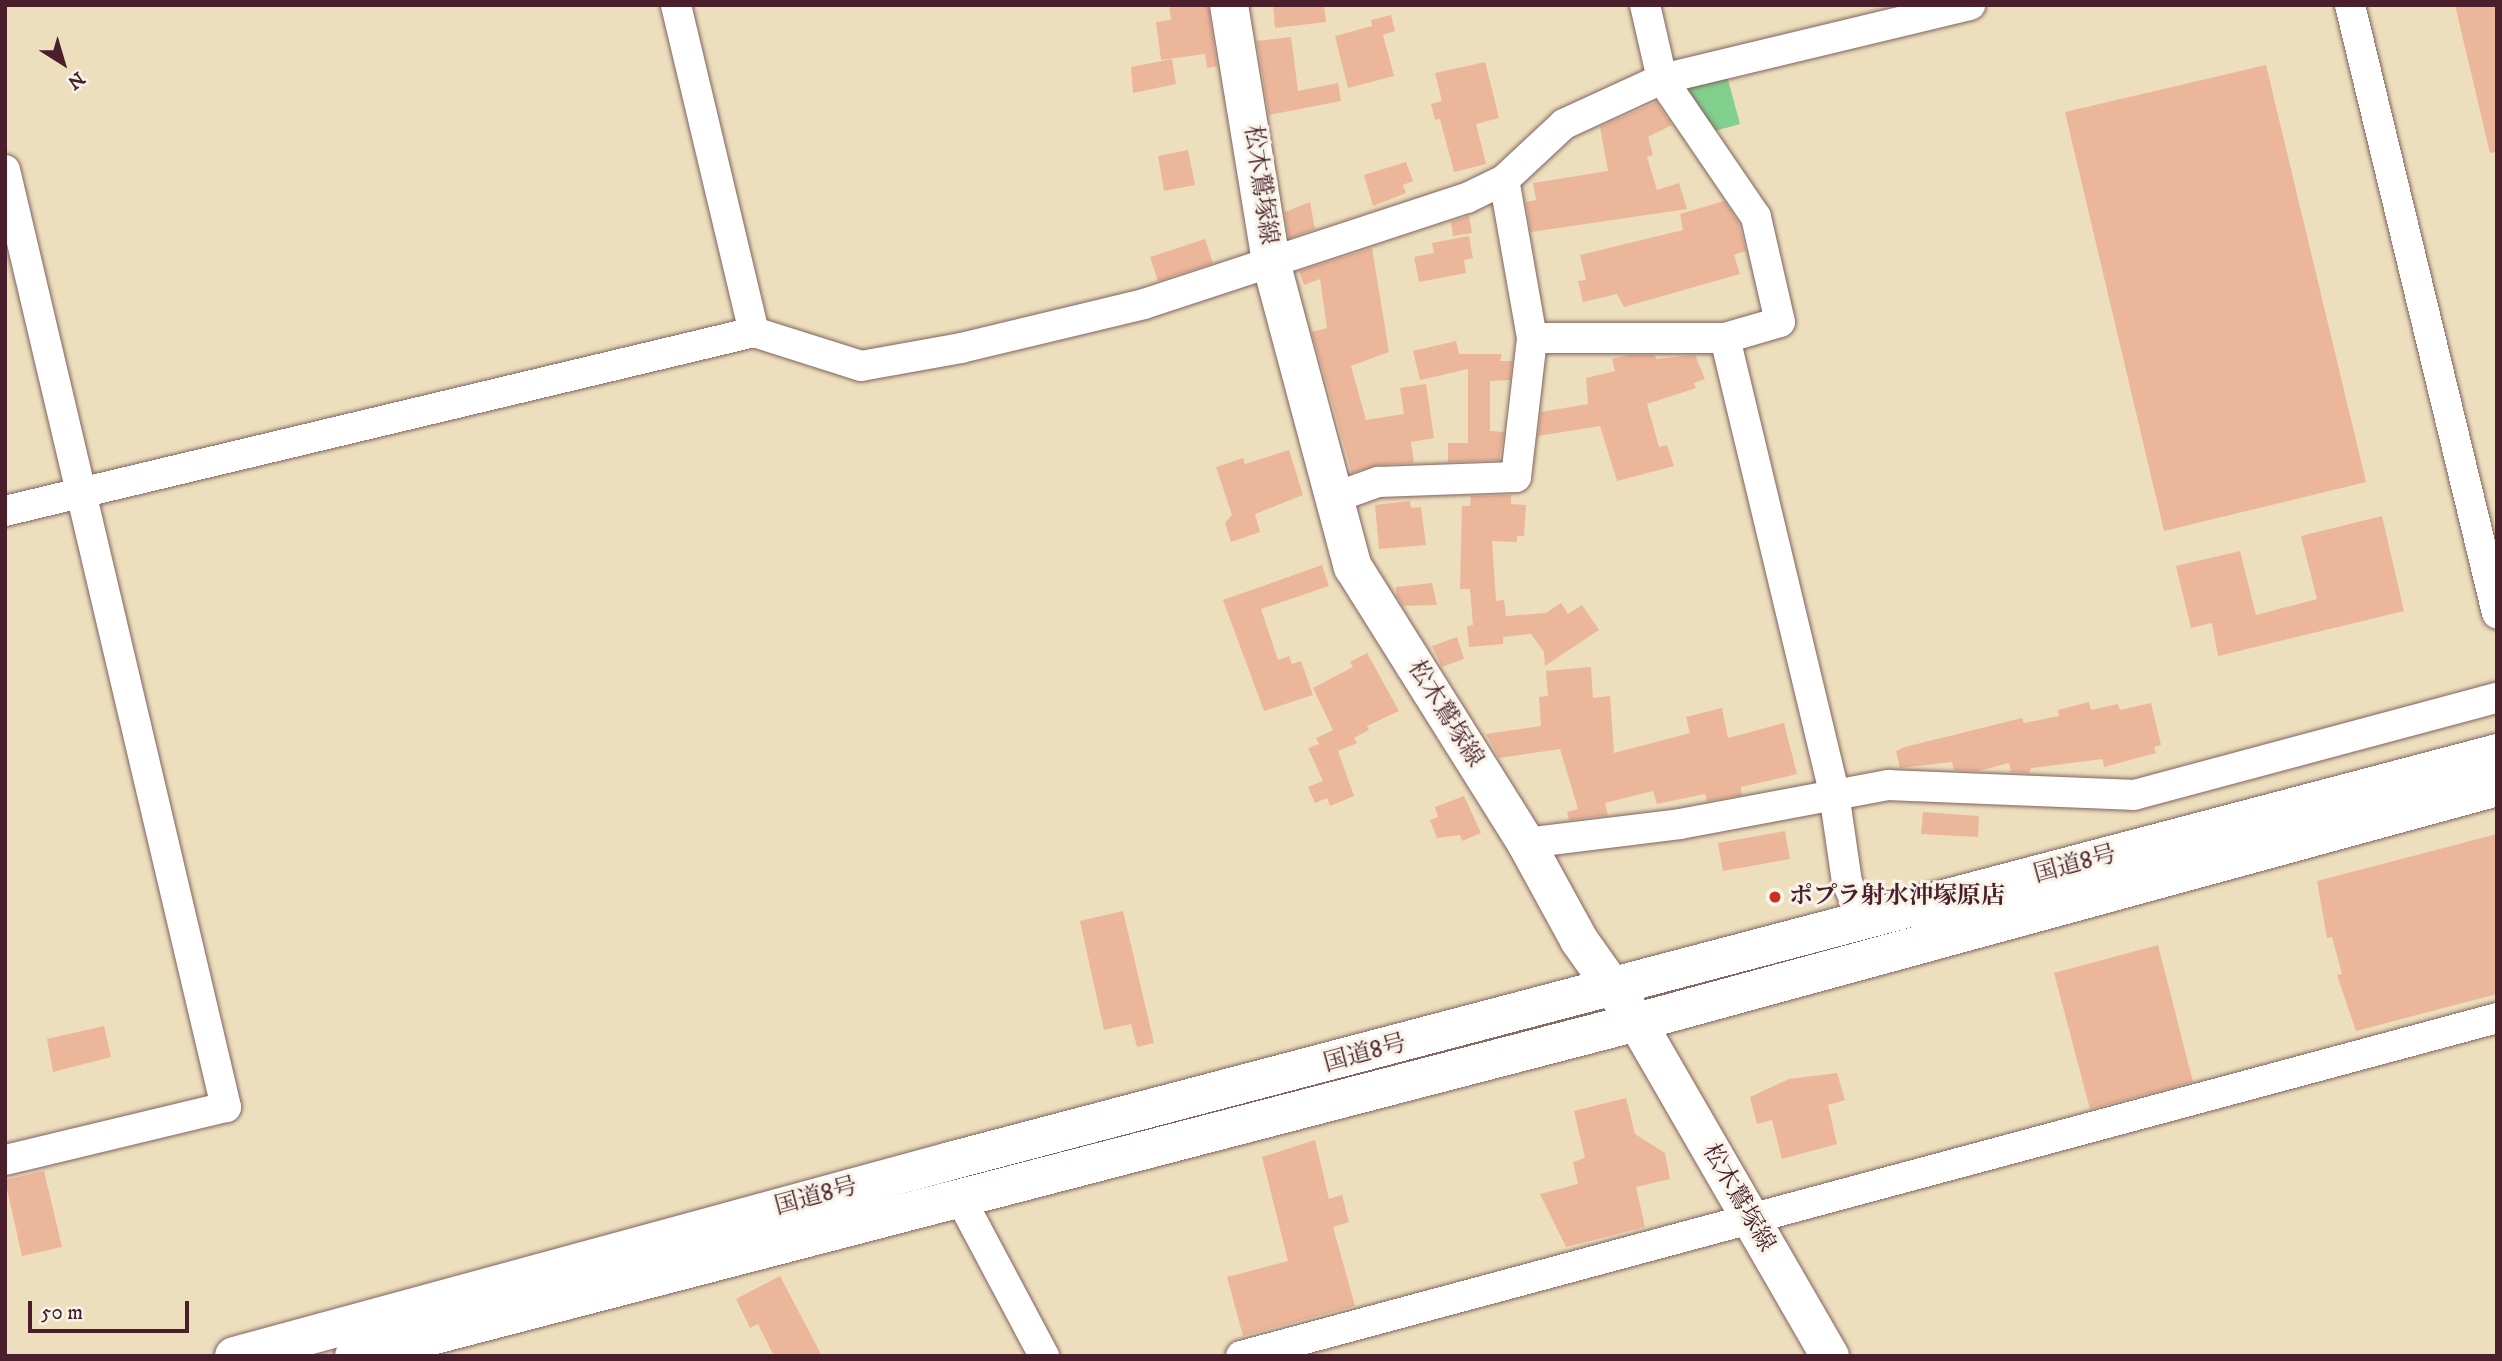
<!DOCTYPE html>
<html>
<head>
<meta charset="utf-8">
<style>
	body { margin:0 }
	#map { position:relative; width:2502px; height:1361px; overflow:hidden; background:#eddfbe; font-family:"IM FELL DW Pica","Noto Serif JP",serif }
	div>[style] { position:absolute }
	.green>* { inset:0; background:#83cf8d }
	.building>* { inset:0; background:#ecb69b }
	.roads { filter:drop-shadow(0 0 2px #83625e) drop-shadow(0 0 2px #83625e) }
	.minor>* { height:30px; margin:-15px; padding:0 15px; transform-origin:15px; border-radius:15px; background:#fff }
	.major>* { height:38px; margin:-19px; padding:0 19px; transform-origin:19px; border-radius:19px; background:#fff }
	.highway>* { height:38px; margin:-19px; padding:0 19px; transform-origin:19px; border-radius:19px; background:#fff }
	.dots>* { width:19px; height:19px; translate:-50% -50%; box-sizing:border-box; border:4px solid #f7f3e8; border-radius:50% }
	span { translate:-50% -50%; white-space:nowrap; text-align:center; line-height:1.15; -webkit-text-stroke:6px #f7f3e8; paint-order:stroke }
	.street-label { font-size:24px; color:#4a1f2b }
	.poi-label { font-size:24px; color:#4a1f2b; font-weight:700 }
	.left { translate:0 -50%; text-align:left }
	.frame { position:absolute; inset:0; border:7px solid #4a1f2b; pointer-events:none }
	.north { position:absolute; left:28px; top:28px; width:70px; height:70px; -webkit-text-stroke:5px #f7f3e8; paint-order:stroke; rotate:143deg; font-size:19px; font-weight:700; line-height:28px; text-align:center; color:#4a1f2b }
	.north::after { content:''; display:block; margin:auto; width:24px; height:32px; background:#4a1f2b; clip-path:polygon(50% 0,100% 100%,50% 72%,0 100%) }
	.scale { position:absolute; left:28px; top:1301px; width:161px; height:32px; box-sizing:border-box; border:4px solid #4a1f2b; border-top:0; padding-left:9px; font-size:21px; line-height:24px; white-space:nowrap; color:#4a1f2b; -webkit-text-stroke:5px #f7f3e8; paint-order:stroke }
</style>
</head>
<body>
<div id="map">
	<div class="green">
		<i style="clip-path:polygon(1727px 76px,1740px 124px,1711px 132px,1683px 88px)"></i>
	</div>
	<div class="building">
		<i style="clip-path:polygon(1169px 5px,1208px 5px,1217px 66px,1207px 68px,1205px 54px,1161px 60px,1156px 22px,1171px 20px)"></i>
		<i style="clip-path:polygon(1273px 5px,1324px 5px,1326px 22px,1275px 28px)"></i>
		<i style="clip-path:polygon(2455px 5px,2497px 5px,2497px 152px,2490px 153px)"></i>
		<i style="clip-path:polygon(1391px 15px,1395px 31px,1383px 35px,1394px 76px,1348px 88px,1335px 36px,1372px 26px,1371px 20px)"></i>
		<i style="clip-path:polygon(1291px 37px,1298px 91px,1338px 83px,1341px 101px,1269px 115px,1257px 41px)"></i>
		<i style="clip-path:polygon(1172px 59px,1176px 84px,1133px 93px,1131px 67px)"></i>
		<i style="clip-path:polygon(1485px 62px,1499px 118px,1476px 124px,1486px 164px,1454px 172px,1440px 119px,1435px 120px,1431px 104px,1442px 101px,1435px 73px)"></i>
		<i style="clip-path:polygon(2266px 65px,2366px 482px,2164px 531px,2065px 112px)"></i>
		<i style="clip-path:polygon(1656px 102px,1672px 125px,1648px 137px,1653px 155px,1647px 157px,1657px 190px,1679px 183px,1687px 209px,1531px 232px,1526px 202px,1536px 200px,1533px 183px,1608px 171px,1600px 127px)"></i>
		<i style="clip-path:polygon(1188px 150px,1195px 185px,1164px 191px,1158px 156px)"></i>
		<i style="clip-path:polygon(1406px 162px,1413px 181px,1403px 185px,1406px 193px,1373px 206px,1364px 175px)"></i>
		<i style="clip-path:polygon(1724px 201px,1738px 222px,1746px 251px,1734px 255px,1740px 274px,1624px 307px,1617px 294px,1583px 302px,1578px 281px,1586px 280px,1580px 255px,1683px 230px,1680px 214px)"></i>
		<i style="clip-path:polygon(1310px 202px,1315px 229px,1289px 238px,1285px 212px)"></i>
		<i style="clip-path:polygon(1469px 216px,1472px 233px,1453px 236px,1451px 222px)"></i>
		<i style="clip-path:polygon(1469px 236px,1473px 258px,1464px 260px,1466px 273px,1419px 282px,1414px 257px,1434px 253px,1432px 243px)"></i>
		<i style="clip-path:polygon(1205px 239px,1213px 263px,1158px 281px,1150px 257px)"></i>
		<i style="clip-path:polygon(1372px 248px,1389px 352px,1351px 366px,1366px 420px,1404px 414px,1400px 388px,1426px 384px,1434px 438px,1411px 442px,1414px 463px,1377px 465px,1352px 473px,1312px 332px,1327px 328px,1320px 279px,1304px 285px,1299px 271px)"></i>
		<i style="clip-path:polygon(1456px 341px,1459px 354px,1502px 354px,1500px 361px,1512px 361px,1510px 380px,1490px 381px,1490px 431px,1504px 432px,1499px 460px,1448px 462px,1448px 443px,1468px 443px,1468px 369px,1420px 380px,1413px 351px)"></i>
		<i style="clip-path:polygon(1628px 355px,1655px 355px,1656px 359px,1695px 355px,1705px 379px,1694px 383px,1696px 388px,1647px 404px,1659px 447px,1667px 445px,1674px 466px,1617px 481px,1600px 426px,1538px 436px,1541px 412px,1588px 404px,1586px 378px,1615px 371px,1612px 359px)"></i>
		<i style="clip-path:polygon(1289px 450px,1303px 495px,1255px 514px,1260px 532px,1231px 542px,1225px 523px,1232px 515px,1216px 467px,1243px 458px,1245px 464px)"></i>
		<i style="clip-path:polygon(1511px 495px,1511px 504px,1526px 505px,1524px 536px,1517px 536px,1517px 542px,1492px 541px,1496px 601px,1504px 600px,1506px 616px,1546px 613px,1561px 603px,1568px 614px,1582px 605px,1599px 630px,1545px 666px,1544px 652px,1531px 634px,1503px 637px,1503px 644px,1469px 647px,1467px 626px,1473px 625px,1470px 589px,1460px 589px,1462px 506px,1470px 506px,1471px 496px)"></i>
		<i style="clip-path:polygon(1410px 501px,1411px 508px,1421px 507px,1426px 545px,1379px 549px,1375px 505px)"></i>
		<i style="clip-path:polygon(2382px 516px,2404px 611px,2218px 656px,2212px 623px,2191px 628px,2176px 566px,2240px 551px,2256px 615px,2317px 599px,2301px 536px)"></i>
		<i style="clip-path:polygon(1322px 565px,1329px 586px,1261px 609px,1278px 660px,1289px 656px,1292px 664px,1301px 661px,1313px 695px,1264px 711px,1223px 600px)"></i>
		<i style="clip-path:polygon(1432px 583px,1437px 605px,1403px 606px,1396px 595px,1396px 587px)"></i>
		<i style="clip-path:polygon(1457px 637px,1464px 659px,1442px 667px,1432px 646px)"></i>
		<i style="clip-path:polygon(1367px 653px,1399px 711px,1367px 726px,1369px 730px,1354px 738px,1357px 743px,1338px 751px,1354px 796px,1330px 806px,1327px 798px,1315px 803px,1308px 787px,1323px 781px,1308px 748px,1319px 744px,1316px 738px,1333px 730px,1313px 688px,1353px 667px,1350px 662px)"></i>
		<i style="clip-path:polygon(1591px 667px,1593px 698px,1610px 696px,1614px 753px,1690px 733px,1686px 717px,1722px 708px,1728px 738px,1784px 723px,1797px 774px,1741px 787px,1742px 795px,1707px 801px,1705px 794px,1657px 804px,1653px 791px,1605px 803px,1608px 815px,1569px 820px,1567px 812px,1578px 809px,1560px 749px,1499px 758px,1486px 734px,1541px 726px,1539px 697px,1548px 696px,1546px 671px)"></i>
		<i style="clip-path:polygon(2089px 702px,2091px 710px,2118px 704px,2120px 710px,2151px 703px,2161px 745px,2154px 747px,2156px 753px,2104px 767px,2103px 759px,2031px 768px,2029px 773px,2011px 772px,2009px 763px,1978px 771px,1954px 770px,1952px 762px,1900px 768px,1896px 751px,1905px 747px,2022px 718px,2024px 723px,2059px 716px,2058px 710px)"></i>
		<i style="clip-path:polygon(1464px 796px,1481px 833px,1462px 841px,1460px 835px,1437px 838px,1430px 820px,1438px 817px,1435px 807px)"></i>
		<i style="clip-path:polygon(1923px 812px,1979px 816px,1978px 837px,1921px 834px)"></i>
		<i style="clip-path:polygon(1785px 831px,1790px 859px,1723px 871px,1718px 843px)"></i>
		<i style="clip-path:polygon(2497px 834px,2497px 994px,2356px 1031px,2337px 975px,2342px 974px,2332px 937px,2327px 938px,2317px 881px)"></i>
		<i style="clip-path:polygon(1123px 911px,1154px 1043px,1137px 1047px,1131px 1024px,1104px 1030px,1080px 921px)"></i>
		<i style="clip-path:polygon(2158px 945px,2193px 1082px,2090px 1109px,2054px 973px)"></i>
		<i style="clip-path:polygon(104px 1026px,111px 1057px,53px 1072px,47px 1039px)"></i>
		<i style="clip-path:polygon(1837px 1073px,1845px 1100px,1828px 1105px,1837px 1144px,1782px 1159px,1772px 1120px,1757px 1124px,1750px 1097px,1789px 1079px)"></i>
		<i style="clip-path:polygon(1626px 1098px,1635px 1134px,1665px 1153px,1670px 1179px,1636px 1187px,1645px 1227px,1566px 1247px,1540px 1194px,1578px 1184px,1573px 1162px,1585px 1158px,1574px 1111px)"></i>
		<i style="clip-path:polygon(1315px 1140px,1329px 1199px,1342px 1195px,1349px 1222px,1333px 1227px,1355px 1306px,1243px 1336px,1227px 1277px,1288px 1261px,1262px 1157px)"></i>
		<i style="clip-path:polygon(44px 1171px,62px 1247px,22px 1256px,5px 1180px)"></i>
		<i style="clip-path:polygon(780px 1276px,822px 1356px,774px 1356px,758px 1324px,750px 1328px,736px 1299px)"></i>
	</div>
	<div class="roads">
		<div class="minor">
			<i style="left:676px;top:5px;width:336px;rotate:76.6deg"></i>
			<i style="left:2350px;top:5px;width:626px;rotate:76.41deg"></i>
			<i style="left:5px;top:170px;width:963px;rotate:76.73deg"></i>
			<i style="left:226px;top:1107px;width:227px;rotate:166.5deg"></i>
			<i style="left:1532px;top:338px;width:193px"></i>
			<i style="left:1725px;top:338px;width:57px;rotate:-16.2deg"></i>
			<i style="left:1780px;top:322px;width:108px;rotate:-102.9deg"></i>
			<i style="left:1756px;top:217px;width:167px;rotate:-124.3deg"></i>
			<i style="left:1662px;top:79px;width:76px;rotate:-102.9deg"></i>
			<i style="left:1725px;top:338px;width:468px;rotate:76.5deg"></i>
			<i style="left:1834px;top:793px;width:90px;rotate:81.7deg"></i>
			<i style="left:1847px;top:882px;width:43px;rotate:67deg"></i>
			<i style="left:1333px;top:498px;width:48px;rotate:-19.6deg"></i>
			<i style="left:1378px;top:482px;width:138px;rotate:-2.1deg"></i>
			<i style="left:1516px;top:477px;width:140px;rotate:-83.4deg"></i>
			<i style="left:1532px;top:338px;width:160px;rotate:-100deg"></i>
			<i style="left:5px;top:511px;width:770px;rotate:-13.44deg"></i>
			<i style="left:754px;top:332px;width:112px;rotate:17.6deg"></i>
			<i style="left:861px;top:366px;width:102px;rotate:-10.2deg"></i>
			<i style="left:961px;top:348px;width:188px;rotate:-13.5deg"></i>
			<i style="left:1144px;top:304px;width:340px;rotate:-18.2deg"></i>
			<i style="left:1467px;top:198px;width:41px;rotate:-25.9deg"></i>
			<i style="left:1504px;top:180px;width:82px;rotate:-43deg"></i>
			<i style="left:1564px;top:124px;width:108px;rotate:-24.7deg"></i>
			<i style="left:1662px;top:79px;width:317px;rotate:-13.5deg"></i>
			<i style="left:1526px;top:843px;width:155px;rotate:-7deg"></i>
			<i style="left:1680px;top:824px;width:213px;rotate:-10.6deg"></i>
			<i style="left:1889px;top:785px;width:245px;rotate:2.3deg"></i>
			<i style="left:2134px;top:795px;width:376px;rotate:-15deg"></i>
			<i style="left:959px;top:1196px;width:181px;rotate:62deg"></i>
			<i style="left:1241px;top:1356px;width:1301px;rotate:-15.06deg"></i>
		</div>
		<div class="major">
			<i style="left:1229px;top:5px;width:260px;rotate:80.7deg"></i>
			<i style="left:1271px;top:262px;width:316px;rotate:75deg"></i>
			<i style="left:1353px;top:567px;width:326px;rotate:57.9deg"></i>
			<i style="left:1526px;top:843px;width:111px;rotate:61.3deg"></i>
			<i style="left:1579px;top:940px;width:100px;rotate:54.7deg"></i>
			<i style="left:1637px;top:1022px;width:386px;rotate:60deg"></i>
		</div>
		<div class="highway">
			<i style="left:234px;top:1356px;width:742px;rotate:-15.23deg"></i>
			<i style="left:950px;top:1161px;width:1600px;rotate:-14.77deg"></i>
			<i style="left:354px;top:1356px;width:1326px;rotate:-14.59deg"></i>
			<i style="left:1637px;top:1022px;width:892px;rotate:-15.28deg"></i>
		</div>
	</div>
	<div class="dots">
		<i style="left:1775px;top:897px;background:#c8321e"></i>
	</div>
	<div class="street-label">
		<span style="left:1260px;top:185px;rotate:82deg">松木鷲塚線</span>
		<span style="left:1445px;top:714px;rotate:58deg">松木鷲塚線</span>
		<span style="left:2075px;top:865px;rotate:-15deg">国道8号</span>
		<span style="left:1365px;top:1054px;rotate:-15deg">国道8号</span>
		<span style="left:816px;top:1197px;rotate:-15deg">国道8号</span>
		<span style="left:1738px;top:1198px;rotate:60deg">松木鷲塚線</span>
	</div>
	<div class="poi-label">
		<span class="left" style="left:1789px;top:897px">ポプラ射水沖塚原店</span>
	</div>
	<div class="frame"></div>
	<div class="north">N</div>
	<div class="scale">50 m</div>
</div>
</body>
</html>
